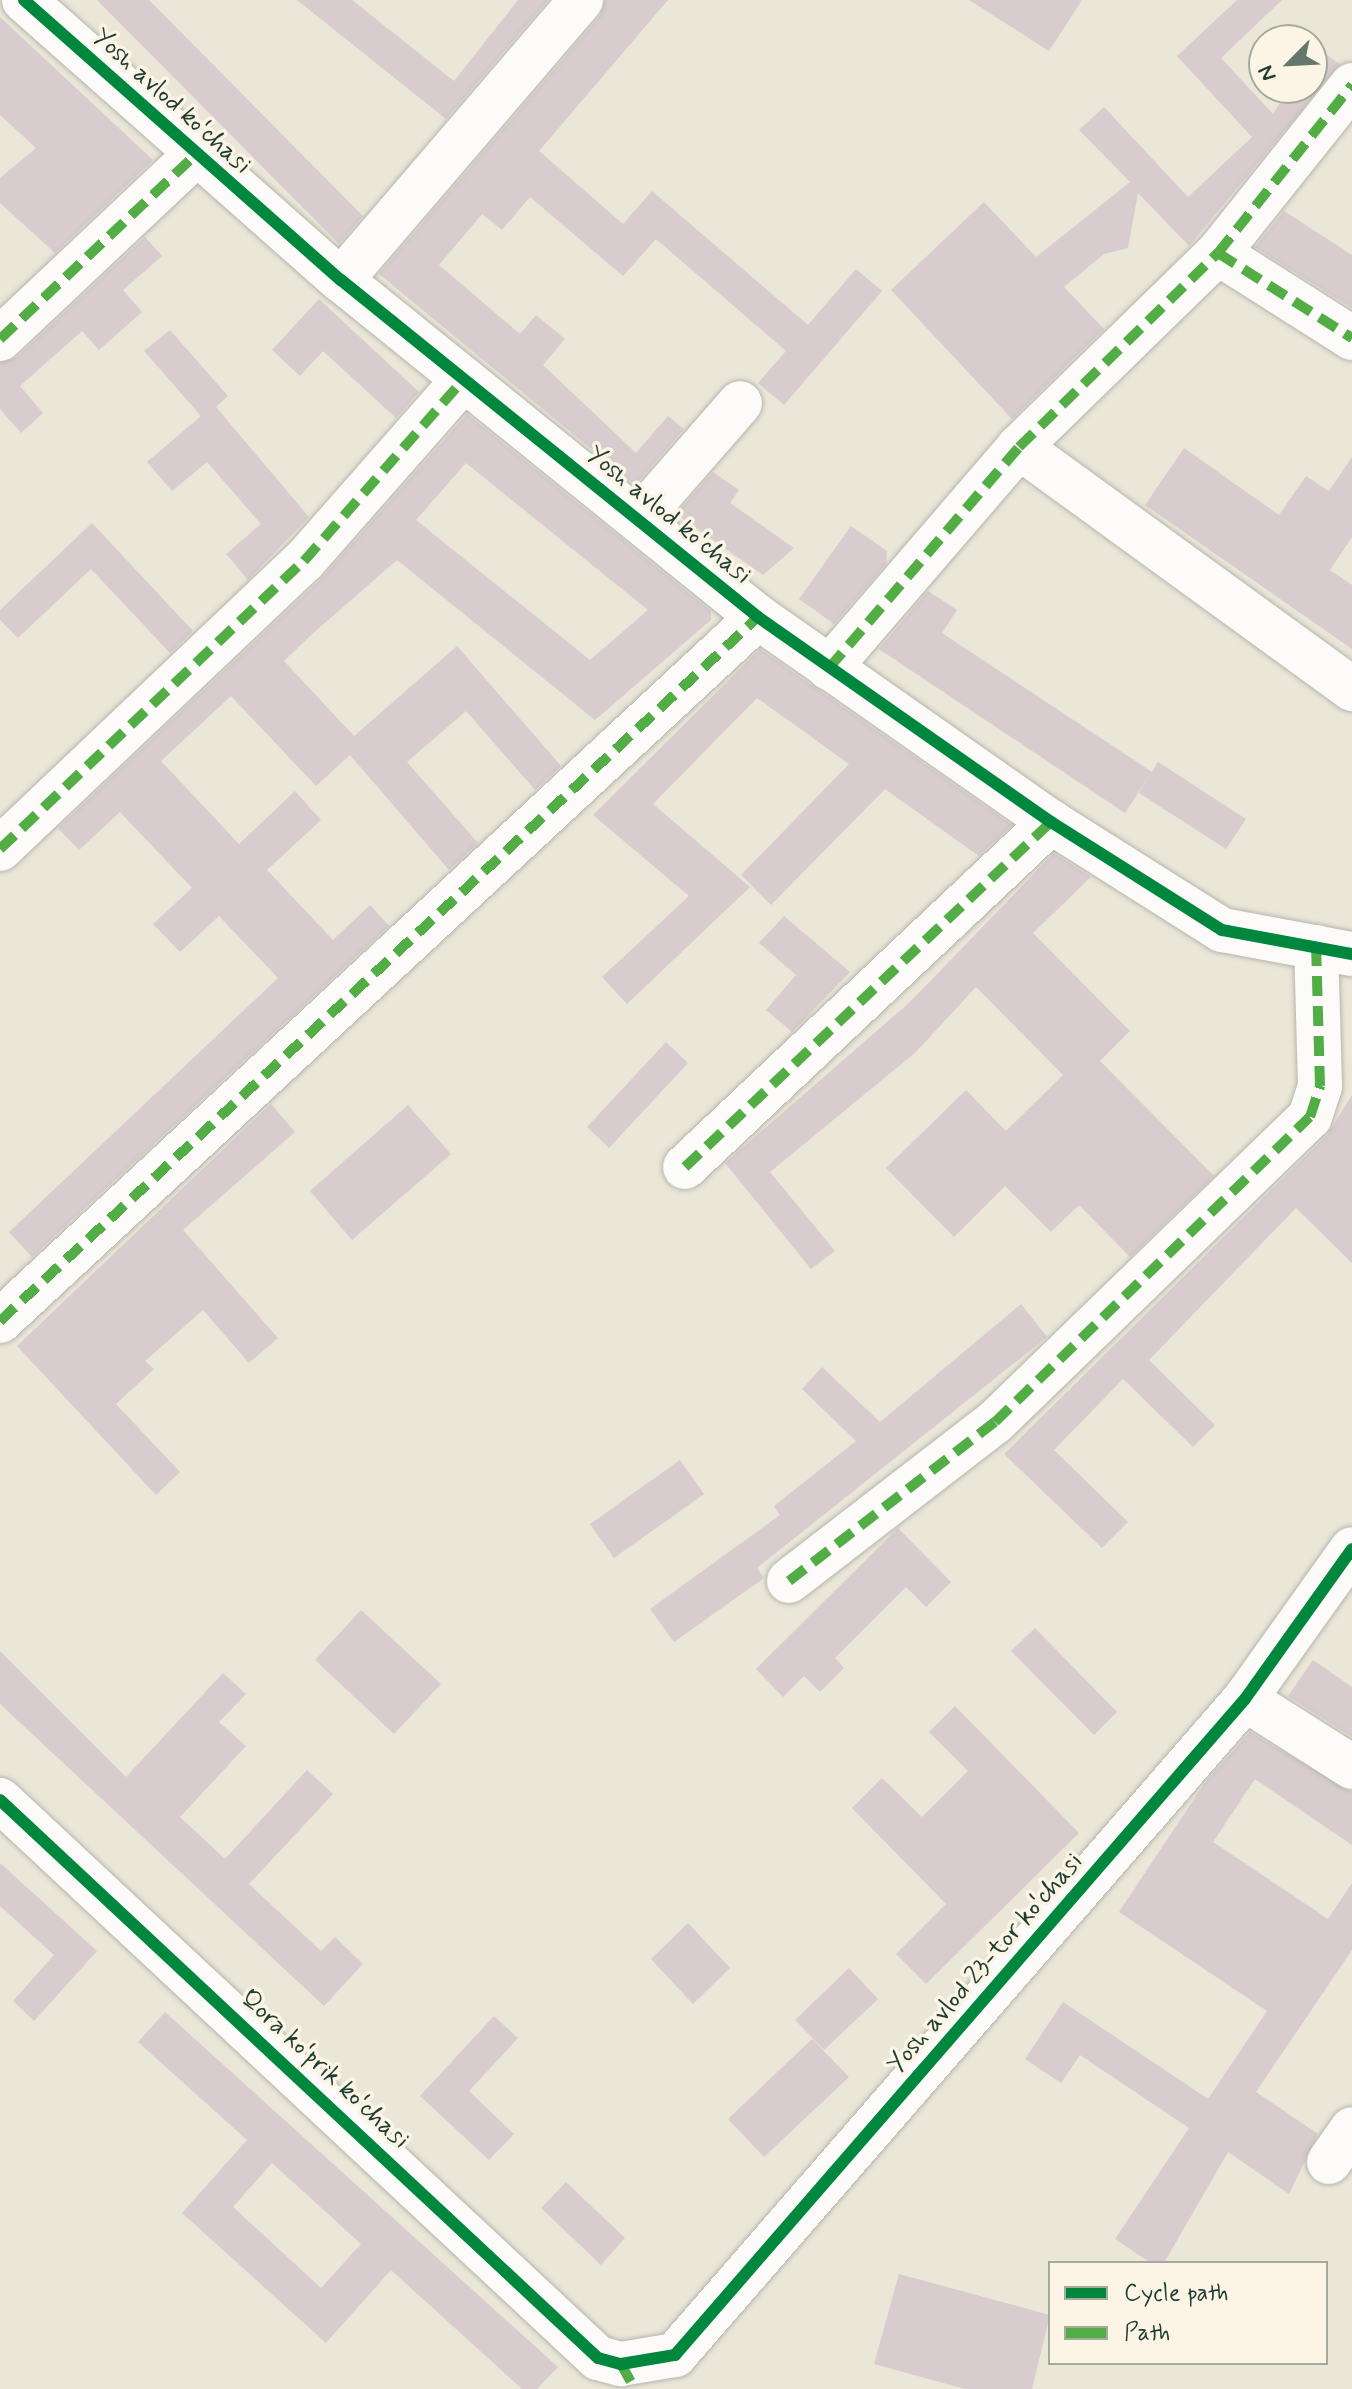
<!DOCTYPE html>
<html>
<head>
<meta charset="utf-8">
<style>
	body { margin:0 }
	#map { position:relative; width:1352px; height:2389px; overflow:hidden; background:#eae6d8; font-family:Mynerve,sans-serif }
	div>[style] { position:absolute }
	.building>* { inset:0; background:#d8ccce }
	.roads { filter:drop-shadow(0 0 2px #b5b6ac) drop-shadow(0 0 2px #b5b6ac) }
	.minor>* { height:44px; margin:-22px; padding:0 22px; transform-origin:22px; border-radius:22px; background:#fcfbf9 }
	.quiet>* { height:10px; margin-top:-5px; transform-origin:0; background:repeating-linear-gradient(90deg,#52ad45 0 20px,transparent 0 30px) }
	.cycleway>* { height:12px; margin:-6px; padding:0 6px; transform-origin:6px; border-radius:6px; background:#00873e }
	span { translate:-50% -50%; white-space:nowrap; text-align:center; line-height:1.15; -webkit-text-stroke:7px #fcf5e5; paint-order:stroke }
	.street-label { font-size:26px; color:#1f3d34 }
	.legend { position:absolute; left:1048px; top:2261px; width:280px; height:104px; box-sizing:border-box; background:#fcf5e5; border:2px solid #a4ab9e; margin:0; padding:10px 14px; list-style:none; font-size:24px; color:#1f3d34 }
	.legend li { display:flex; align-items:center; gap:16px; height:40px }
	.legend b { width:40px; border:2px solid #a4ab9e }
	.north { position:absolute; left:1248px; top:24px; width:80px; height:80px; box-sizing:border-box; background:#fcf5e5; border:2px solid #a4ab9e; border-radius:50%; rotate:246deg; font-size:22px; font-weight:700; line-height:32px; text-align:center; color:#1f3d34 }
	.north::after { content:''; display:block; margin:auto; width:28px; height:36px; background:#66786d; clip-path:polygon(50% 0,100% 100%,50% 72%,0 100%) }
</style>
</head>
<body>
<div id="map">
	<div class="building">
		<i style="clip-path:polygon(97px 0,149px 0,363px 216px,339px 244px)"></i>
		<i style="clip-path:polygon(297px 0,352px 0,454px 81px,518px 0,548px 0,446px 119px)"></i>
		<i style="clip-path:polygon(605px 0,668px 0,539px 151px,623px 224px,652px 191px,808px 325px,856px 269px,882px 291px,784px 405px,758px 383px,786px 351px,656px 239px,623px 276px,530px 197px,502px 230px,482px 214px,439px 265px,520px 334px,536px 315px,565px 339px,543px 365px,636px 453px,668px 416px,684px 429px,635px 485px,379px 274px,600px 16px)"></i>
		<i style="clip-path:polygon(969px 0,1082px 0,1049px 51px)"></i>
		<i style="clip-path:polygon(1237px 0,1282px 0,1221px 58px,1273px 114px,1290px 88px,1312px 88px,1312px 45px,1340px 64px,1189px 246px,1138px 193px,1128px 248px,1104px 254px,1064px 287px,1104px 329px,1012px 419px,891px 290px,984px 202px,1036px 257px,1130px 182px,1079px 130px,1104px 107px,1188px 197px,1252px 137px,1177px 56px)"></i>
		<i style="clip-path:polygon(0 17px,153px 160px,55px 253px,0 203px,0 178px,36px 148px,0 115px)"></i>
		<i style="clip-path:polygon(1284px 211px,1352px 255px,1352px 308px,1255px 247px)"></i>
		<i style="clip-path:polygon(145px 237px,162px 256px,123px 290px,142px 312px,99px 350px,82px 331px,20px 386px,43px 413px,21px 433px,0 409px,0 363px,17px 357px)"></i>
		<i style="clip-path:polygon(319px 299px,419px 392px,396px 418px,323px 351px,300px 376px,272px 350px)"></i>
		<i style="clip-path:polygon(170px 330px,228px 396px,216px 407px,309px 517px,248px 580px,226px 554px,261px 524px,207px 462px,172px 491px,147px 462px,201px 416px,144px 351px)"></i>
		<i style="clip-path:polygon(evenodd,467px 414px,711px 611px,711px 620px,595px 720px,397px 560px,310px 636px,284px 661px,354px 736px,457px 646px,561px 766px,535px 790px,466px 711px,407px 762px,478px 843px,449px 870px,350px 755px,316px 786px,231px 696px,161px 761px,239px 844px,295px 791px,321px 820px,267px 870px,333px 940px,370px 905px,389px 926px,32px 1257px,9px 1232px,278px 978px,219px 916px,180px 952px,153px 924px,192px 888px,120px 812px,79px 850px,58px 828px,321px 579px,467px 414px,466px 463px,648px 610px,590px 660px,416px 520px,466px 463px)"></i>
		<i style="clip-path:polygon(1184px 448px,1279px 515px,1306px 476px,1329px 491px,1352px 457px,1352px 537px,1330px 570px,1352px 585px,1352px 649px,1145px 505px)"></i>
		<i style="clip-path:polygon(713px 472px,739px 490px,730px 503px,794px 548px,763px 575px,676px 514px)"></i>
		<i style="clip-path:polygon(92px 523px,193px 631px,170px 653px,91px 569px,18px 638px,0 620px,0 610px)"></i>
		<i style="clip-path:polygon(851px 526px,887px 551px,886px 564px,834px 624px,799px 599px)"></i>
		<i style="clip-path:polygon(928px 591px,957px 610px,942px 633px,1152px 772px,1125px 813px,879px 649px)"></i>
		<i style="clip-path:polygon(760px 649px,1012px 825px,979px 856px,885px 789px,771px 905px,741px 875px,849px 764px,757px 698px,653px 804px,750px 887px,627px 1004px,602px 977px,689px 896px,593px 815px)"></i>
		<i style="clip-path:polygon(1158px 762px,1246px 819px,1226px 849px,1139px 793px)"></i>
		<i style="clip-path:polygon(1054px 853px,1091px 877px,1033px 933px,1130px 1031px,1100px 1061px,1214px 1176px,1130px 1257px,1079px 1205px,1051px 1232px,1005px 1186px,954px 1237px,886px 1168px,966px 1090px,1006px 1131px,1063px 1075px,976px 987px,916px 1052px,770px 1172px,835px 1251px,811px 1269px,725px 1163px,910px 1002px)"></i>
		<i style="clip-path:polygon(784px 916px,850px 972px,792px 1032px,766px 1010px,796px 975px,759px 943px)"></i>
		<i style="clip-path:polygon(666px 1042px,688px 1063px,609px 1148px,587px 1127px)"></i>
		<i style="clip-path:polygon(1352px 1095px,1352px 1263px,1296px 1208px,1149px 1360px,1215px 1425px,1193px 1447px,1123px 1379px,1054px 1450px,1128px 1522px,1102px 1548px,1004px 1454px,1327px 1135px)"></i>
		<i style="clip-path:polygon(271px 1104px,295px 1132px,183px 1230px,278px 1338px,249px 1363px,203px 1310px,145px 1361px,154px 1369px,116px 1404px,180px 1472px,156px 1495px,17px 1346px)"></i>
		<i style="clip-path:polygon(408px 1105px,451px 1154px,352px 1240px,310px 1191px)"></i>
		<i style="clip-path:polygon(1021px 1304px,1047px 1337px,757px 1568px,764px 1578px,674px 1642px,650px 1609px,780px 1515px,774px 1506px,856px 1441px,802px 1389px,822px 1367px,880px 1422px)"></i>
		<i style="clip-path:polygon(680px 1460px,704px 1494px,614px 1558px,590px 1524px)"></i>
		<i style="clip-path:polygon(898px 1528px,951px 1582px,926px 1607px,906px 1587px,835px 1658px,844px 1668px,820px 1692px,804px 1676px,783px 1697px,756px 1669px)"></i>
		<i style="clip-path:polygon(361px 1610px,441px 1684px,394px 1734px,315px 1660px)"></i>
		<i style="clip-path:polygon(1035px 1628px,1117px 1712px,1094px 1735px,1011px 1651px)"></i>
		<i style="clip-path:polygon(0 1651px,126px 1777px,223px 1673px,246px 1694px,219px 1722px,246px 1746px,180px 1817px,225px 1859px,307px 1770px,333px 1794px,249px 1884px,321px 1951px,335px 1937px,363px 1964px,324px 2006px,0 1704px)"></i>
		<i style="clip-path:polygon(1313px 1660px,1352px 1687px,1352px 1737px,1288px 1696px)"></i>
		<i style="clip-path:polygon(955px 1706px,1079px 1833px,926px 1984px,896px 1954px,946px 1904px,852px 1808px,882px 1778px,922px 1817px,968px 1771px,929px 1732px)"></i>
		<i style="clip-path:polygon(1250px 1732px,1352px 1792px,1352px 1845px,1255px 1779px,1213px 1842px,1328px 1919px,1352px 1883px,1352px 1950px,1256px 2092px,1318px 2134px,1289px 2194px,1228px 2152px,1164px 2263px,1151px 2263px,1115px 2239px,1189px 2128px,1080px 2055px,1061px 2083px,1025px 2059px,1063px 2002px,1208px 2099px,1267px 2011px,1119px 1912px,1204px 1784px)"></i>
		<i style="clip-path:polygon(0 1863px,97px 1951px,34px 2021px,13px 2001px,54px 1955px,0 1906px)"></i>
		<i style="clip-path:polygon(688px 1923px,730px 1968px,693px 2004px,651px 1959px)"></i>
		<i style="clip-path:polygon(849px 1968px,878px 1999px,824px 2050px,795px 2020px)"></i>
		<i style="clip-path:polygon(evenodd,165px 2012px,558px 2367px,537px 2389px,522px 2389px,391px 2270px,326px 2343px,182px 2213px,247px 2140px,138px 2042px,165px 2012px,272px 2163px,361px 2244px,321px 2288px,233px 2207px,272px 2163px)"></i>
		<i style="clip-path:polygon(494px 2016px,518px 2038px,469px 2091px,514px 2134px,489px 2160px,420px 2096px)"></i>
		<i style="clip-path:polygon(812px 2039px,849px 2077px,764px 2157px,728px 2119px)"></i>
		<i style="clip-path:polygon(566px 2182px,625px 2238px,601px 2265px,541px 2208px)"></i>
		<i style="clip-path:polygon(899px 2274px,1050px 2315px,1032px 2389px,965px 2389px,874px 2364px)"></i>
	</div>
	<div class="roads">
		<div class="minor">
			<i style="left:24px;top:0;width:423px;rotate:41.5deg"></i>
			<i style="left:341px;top:280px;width:536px;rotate:38.94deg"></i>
			<i style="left:758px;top:617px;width:358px;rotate:35deg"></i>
			<i style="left:1051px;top:822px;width:202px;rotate:32.3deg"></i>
			<i style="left:1222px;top:930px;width:132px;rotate:10.5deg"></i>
			<i style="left:1218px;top:253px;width:159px;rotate:32.4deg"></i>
			<i style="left:341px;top:280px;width:369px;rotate:-49.4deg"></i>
			<i style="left:0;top:339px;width:268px;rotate:-43.3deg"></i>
			<i style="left:1019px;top:447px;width:412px;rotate:36deg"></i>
			<i style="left:638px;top:520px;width:155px;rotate:-48.9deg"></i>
			<i style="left:829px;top:668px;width:291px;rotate:-49.3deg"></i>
			<i style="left:1019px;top:447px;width:278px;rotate:-44.3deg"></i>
			<i style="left:1218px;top:253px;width:215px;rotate:-51.4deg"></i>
			<i style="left:0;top:849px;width:419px;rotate:-43.5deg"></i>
			<i style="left:304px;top:561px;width:242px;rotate:-48.7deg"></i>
			<i style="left:685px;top:1167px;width:503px;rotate:-43.31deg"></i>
			<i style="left:0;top:1321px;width:1034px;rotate:-42.88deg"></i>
			<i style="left:789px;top:1581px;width:260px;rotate:-37.7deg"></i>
			<i style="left:995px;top:1422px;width:438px;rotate:-44.1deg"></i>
			<i style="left:1310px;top:1117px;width:33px;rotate:-72deg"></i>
			<i style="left:1320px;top:1086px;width:139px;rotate:-91.6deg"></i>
			<i style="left:1245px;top:1699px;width:127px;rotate:32.4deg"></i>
			<i style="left:0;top:1800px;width:818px;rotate:43.02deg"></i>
			<i style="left:598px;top:2358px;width:24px;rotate:15deg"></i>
			<i style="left:621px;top:2364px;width:55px;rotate:-9.5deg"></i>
			<i style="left:675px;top:2355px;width:869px;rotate:-49.01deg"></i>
			<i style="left:1245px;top:1699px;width:184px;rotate:-54.5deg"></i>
			<i style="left:1329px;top:2162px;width:40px;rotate:-55.1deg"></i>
		</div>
	</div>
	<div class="quiet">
		<i style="left:1218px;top:253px;width:159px;rotate:32.4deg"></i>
		<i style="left:0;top:339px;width:268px;rotate:-43.3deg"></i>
		<i style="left:829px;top:668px;width:291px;rotate:-49.3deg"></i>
		<i style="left:1019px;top:447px;width:278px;rotate:-44.3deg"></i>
		<i style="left:1218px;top:253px;width:215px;rotate:-51.4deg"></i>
		<i style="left:0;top:849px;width:419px;rotate:-43.5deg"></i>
		<i style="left:304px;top:561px;width:242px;rotate:-48.7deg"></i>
		<i style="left:685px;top:1167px;width:503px;rotate:-43.31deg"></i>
		<i style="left:0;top:1321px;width:1034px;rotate:-42.88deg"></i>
		<i style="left:789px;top:1581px;width:260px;rotate:-37.7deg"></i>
		<i style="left:995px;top:1422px;width:438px;rotate:-44.1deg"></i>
		<i style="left:1310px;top:1117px;width:33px;rotate:-72deg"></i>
		<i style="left:1320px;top:1086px;width:139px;rotate:-91.6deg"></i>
		<i style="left:621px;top:2364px;width:29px;rotate:61deg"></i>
	</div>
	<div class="cycleway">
		<i style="left:24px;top:0;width:423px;rotate:41.5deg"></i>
		<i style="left:341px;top:280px;width:536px;rotate:38.94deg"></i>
		<i style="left:758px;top:617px;width:358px;rotate:35deg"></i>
		<i style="left:1051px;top:822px;width:202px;rotate:32.3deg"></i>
		<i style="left:1222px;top:930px;width:132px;rotate:10.5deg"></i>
		<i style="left:0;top:1800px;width:818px;rotate:43.02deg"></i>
		<i style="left:598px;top:2358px;width:24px;rotate:15deg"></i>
		<i style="left:621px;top:2364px;width:55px;rotate:-9.5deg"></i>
		<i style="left:675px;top:2355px;width:869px;rotate:-49.01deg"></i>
		<i style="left:1245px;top:1699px;width:184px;rotate:-54.5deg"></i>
	</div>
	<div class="street-label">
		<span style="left:171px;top:102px;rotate:42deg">Yosh avlod koʻchasi</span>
		<span style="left:668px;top:516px;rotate:39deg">Yosh avlod koʻchasi</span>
		<span style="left:986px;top:1964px;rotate:-49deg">Yosh avlod 23-tor koʻchasi</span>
		<span style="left:324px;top:2070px;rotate:43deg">Qora koʻprik koʻchasi</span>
	</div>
	<ul class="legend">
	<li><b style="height:10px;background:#00873e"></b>Cycle path</li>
	<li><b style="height:10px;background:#52ad45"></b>Path</li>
	</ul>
	<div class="north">N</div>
</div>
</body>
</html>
